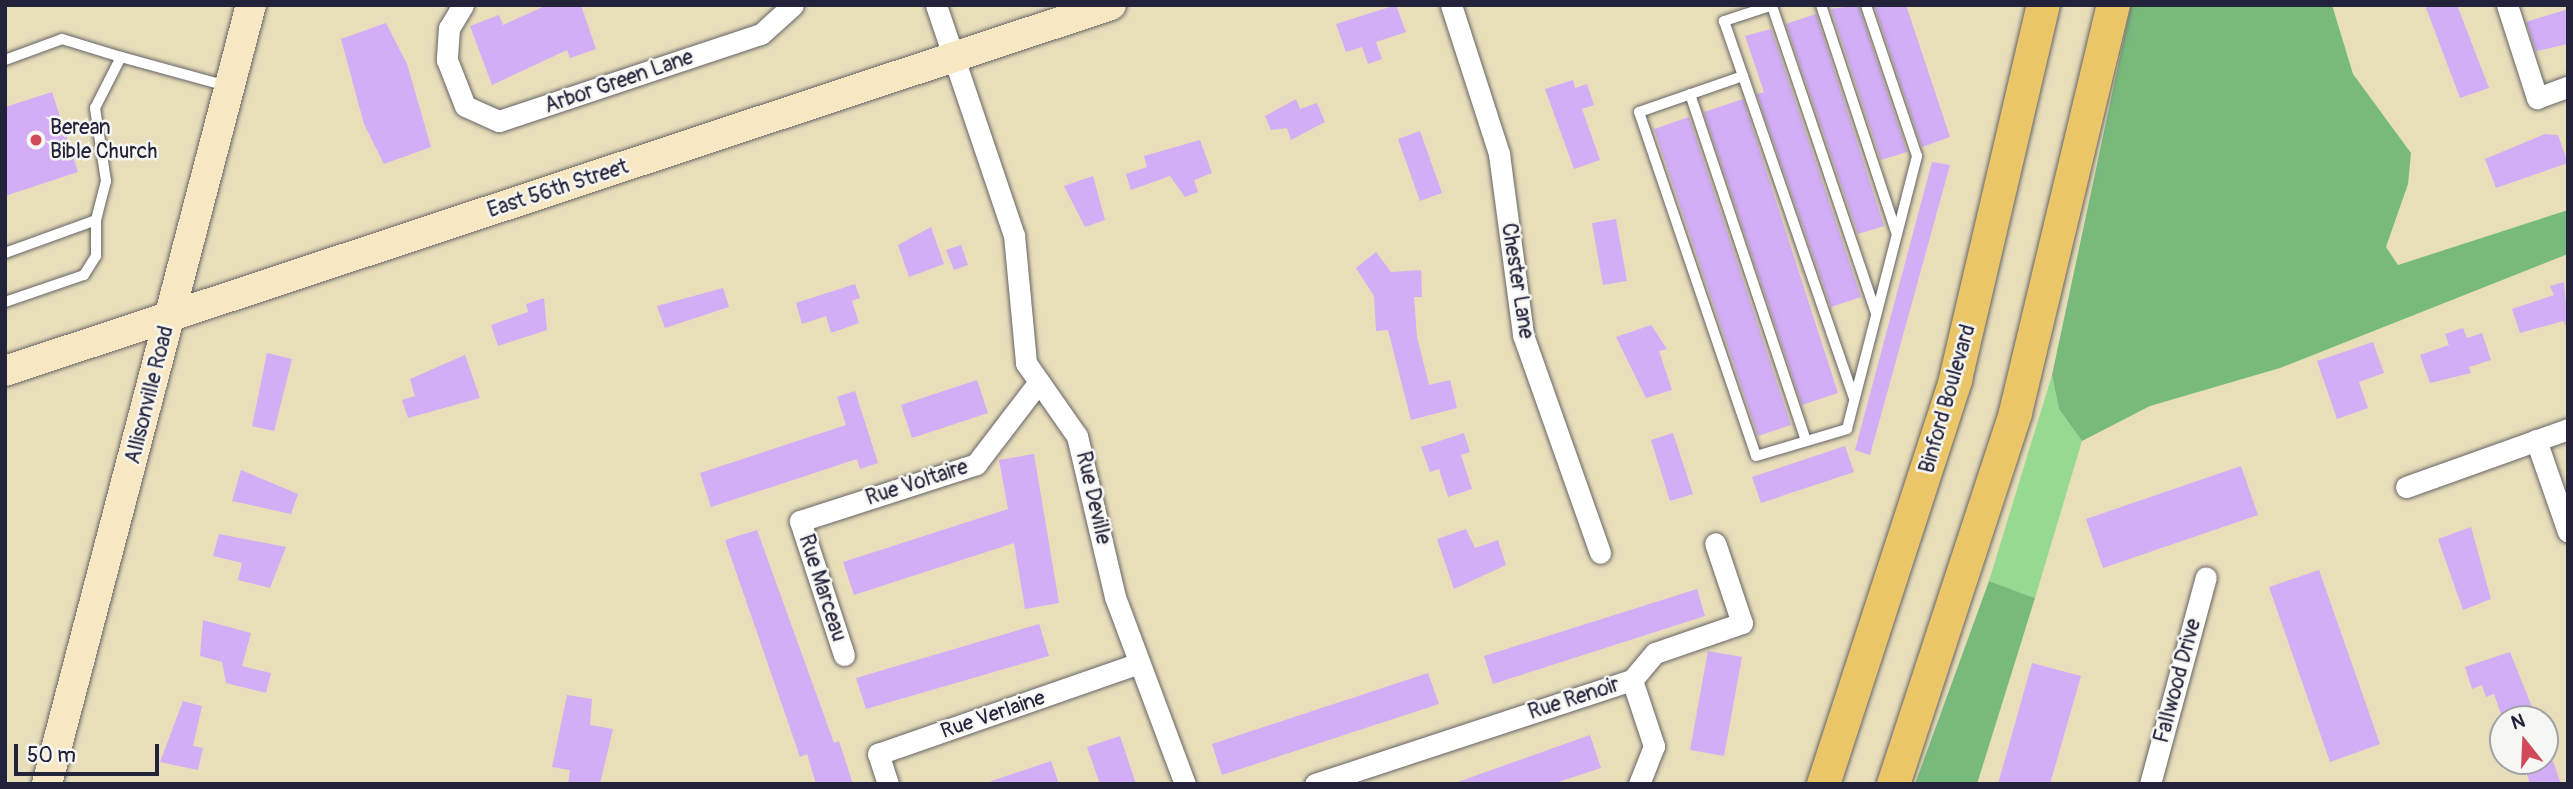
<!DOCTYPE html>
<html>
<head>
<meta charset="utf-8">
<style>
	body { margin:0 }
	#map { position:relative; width:2573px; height:789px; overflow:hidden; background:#e8deba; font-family:Pangolin,sans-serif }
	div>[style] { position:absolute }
	.green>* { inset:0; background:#96da92 }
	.forest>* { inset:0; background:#78ba7c }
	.building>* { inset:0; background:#d3aef6 }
	.roads { filter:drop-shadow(0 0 2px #676467) drop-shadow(0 0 2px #676467) }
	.lane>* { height:10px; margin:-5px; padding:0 5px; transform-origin:5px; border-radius:5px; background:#fff }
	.street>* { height:21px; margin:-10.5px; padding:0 10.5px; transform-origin:10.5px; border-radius:10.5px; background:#fff }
	.secondary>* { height:30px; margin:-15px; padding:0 15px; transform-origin:15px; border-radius:15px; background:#f7e8c3 }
	.primary>* { height:33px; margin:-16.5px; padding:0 16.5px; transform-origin:16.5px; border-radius:16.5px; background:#ebc669 }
	.dots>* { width:19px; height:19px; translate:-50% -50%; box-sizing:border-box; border:4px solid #f6f6f2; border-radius:50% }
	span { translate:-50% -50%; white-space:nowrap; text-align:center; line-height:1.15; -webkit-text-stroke:5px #f6f6f2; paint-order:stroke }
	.street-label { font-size:21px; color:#22223b }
	.poi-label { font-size:21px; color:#22223b }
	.left { translate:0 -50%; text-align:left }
	.frame { position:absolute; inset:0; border:7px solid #22223b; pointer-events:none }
	.north { position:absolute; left:2489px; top:705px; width:70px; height:70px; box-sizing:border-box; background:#f6f6f2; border:2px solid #a1a1a9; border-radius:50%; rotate:342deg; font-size:19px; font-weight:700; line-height:28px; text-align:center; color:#22223b }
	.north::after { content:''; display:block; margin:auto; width:24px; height:32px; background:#d1495b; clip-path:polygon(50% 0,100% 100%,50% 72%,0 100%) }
	.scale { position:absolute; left:14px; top:744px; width:145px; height:32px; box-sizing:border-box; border:4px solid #22223b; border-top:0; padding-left:9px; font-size:21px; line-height:24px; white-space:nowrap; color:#22223b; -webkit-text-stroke:5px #f6f6f2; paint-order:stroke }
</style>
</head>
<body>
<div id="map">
	<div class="green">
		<i style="clip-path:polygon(2052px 375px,2059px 409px,2082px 441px,2035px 598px,1989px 581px)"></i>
	</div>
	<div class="forest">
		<i style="clip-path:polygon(2131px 5px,2332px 5px,2353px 74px,2411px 153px,2408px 184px,2386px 247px,2398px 265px,2568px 210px,2568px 254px,2280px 368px,2150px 406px,2082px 441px,2059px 409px,2052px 375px)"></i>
		<i style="clip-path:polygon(1989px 581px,2035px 598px,1977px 784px,1915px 784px)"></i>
	</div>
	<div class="building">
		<i style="clip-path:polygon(547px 5px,581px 5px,596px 49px,570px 58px,567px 50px,492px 85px,470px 26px,499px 15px,503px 25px)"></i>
		<i style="clip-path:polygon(1396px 5px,1406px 32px,1376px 42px,1382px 59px,1368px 64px,1362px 47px,1346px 52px,1336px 24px)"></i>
		<i style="clip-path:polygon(1858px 5px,1907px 152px,1881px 160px,1831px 9px)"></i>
		<i style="clip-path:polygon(1874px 5px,1906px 5px,1950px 137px,1922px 147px)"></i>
		<i style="clip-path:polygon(2425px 5px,2457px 5px,2489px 88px,2460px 98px)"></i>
		<i style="clip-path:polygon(2568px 9px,2568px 44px,2536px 51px,2526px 22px)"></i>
		<i style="clip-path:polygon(1816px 14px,1884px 226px,1858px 234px,1786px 24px)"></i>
		<i style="clip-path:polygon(386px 23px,407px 64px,431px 147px,384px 164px,364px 124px,341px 39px)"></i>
		<i style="clip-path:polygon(1771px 29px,1861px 297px,1831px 307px,1757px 94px,1764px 92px,1745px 36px)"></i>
		<i style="clip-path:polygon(1573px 80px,1575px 88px,1587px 84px,1594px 105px,1582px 109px,1600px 160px,1574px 169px,1545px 89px)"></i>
		<i style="clip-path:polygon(52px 92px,78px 172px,5px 196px,5px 107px)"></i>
		<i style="clip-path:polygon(1296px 99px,1300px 109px,1317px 103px,1325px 122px,1291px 140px,1287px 128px,1271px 130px,1265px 116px)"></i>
		<i style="clip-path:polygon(1743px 99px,1838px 393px,1802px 405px,1704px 112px)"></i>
		<i style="clip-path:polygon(1689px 117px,1791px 425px,1758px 436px,1654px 129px)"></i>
		<i style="clip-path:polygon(1420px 131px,1442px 193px,1420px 201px,1398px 139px)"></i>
		<i style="clip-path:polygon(2545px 134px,2558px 135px,2568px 163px,2496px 188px,2485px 159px)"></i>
		<i style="clip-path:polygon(1200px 140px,1212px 173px,1194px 180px,1198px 192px,1185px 197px,1170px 176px,1131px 190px,1126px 174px,1147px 167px,1144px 156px)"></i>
		<i style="clip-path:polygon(1932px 162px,1950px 165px,1870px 455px,1855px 450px)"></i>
		<i style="clip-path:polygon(1093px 176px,1105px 220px,1085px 227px,1064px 186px)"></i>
		<i style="clip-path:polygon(1616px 219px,1627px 281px,1603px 285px,1592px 223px)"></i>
		<i style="clip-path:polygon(931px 227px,944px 264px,909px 277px,898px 245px)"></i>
		<i style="clip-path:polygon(961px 245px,968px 265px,954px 270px,946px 250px)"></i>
		<i style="clip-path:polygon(1376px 252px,1391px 272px,1421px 270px,1422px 297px,1414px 297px,1417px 337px,1429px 385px,1450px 380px,1457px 408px,1411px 420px,1388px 330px,1376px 331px,1374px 296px,1356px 268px)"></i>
		<i style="clip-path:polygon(2564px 282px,2568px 329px,2563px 321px,2520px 333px,2512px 309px,2554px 295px,2550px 286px)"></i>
		<i style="clip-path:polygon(855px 284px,860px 298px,852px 301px,859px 323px,831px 333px,826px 316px,802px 324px,796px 303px)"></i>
		<i style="clip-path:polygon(723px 288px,729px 307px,665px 328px,657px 306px)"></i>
		<i style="clip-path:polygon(544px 298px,547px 330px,498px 346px,491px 325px,528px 312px,526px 304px)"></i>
		<i style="clip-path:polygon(1651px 325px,1667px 349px,1659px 351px,1672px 390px,1646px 398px,1616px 337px)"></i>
		<i style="clip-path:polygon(2463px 328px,2467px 338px,2482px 333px,2491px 360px,2469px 367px,2471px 373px,2430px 383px,2420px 355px,2449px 345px,2445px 334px)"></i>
		<i style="clip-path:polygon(2373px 342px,2384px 373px,2359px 382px,2368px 408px,2337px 419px,2317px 361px)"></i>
		<i style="clip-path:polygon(267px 353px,292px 359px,274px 431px,252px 426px)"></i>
		<i style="clip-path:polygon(465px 355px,480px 398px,408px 418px,402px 400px,415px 396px,410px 379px)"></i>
		<i style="clip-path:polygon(977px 380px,988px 413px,912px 438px,901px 405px)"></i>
		<i style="clip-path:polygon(855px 391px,878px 463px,860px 469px,857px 459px,711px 507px,700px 473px,846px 425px,837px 397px)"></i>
		<i style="clip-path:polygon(1464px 433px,1470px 452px,1461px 455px,1472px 489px,1448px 497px,1439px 469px,1430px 472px,1421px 447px)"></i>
		<i style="clip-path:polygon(1673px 433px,1693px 494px,1670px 501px,1651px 440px)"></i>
		<i style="clip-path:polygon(1845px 446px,1854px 472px,1761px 503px,1752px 477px)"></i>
		<i style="clip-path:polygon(1034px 454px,1059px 603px,1025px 609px,1014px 543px,854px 595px,843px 562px,1008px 509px,999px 460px)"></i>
		<i style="clip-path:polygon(2241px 466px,2258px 515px,2103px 568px,2086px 519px)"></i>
		<i style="clip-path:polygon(241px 470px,298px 494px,291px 514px,232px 501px)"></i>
		<i style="clip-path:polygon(2471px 527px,2491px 599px,2463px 610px,2438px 539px)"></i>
		<i style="clip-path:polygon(1466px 529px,1475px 548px,1498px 540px,1506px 565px,1454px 589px,1437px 539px)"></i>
		<i style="clip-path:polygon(757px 530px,834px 743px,839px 741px,853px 784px,816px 784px,807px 754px,800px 757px,725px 540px)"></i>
		<i style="clip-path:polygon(219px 534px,286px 547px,270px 588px,238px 580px,242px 563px,213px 556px)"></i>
		<i style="clip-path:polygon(2319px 570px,2380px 744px,2330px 762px,2269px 587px)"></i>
		<i style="clip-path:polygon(1697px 589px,1705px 616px,1493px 684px,1484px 656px)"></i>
		<i style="clip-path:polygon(203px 620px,251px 633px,242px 666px,271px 673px,266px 693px,226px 683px,222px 662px,200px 656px)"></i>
		<i style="clip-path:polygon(1039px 624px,1049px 656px,866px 709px,856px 678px)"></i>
		<i style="clip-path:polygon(1708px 651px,1742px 657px,1724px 756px,1690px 750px)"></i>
		<i style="clip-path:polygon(2510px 652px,2532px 707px,2502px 717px,2494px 694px,2486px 697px,2482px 685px,2472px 689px,2465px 667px)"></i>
		<i style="clip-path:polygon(2032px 663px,2081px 676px,2050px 784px,1998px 784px)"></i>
		<i style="clip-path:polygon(1428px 673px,1439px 704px,1222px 775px,1212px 744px)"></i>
		<i style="clip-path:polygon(567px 695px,592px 699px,590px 725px,613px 729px,600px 784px,568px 784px,570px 770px,552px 767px)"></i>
		<i style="clip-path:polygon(183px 701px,202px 706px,193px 746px,203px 748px,198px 770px,160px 762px)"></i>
		<i style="clip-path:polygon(1590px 735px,1601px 768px,1552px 784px,1452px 784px)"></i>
		<i style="clip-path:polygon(1120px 736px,1136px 784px,1100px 784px,1087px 747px)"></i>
		<i style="clip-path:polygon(1051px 761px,1059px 784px,992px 784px,991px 781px)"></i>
		<i style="clip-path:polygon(2523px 761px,2553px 761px,2561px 784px,2530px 784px)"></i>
	</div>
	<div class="roads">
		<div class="lane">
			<i style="left:1773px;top:5px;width:52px;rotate:161.9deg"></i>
			<i style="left:1724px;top:21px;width:58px;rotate:70.9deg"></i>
			<i style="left:1743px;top:76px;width:110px;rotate:160.9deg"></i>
			<i style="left:1639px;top:112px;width:363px;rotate:71.2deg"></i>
			<i style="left:1756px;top:456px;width:95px;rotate:-16.5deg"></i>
			<i style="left:1847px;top:429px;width:282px;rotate:-75.6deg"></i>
			<i style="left:1917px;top:156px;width:159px;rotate:-108.7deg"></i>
			<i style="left:1821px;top:5px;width:239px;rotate:71.7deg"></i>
			<i style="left:1772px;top:6px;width:324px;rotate:71.3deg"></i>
			<i style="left:5px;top:60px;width:61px;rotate:-20.2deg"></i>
			<i style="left:62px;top:39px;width:62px;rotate:17deg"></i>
			<i style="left:1743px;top:76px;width:341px;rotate:71deg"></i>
			<i style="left:1690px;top:94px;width:366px;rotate:71.5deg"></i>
			<i style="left:5px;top:253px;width:97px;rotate:-19.9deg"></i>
			<i style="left:96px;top:220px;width:40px;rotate:-75.6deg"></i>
			<i style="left:106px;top:181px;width:74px;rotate:-98.6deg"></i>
			<i style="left:95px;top:108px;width:57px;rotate:-63deg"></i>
			<i style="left:121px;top:57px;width:110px;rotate:15.3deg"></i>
			<i style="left:5px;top:302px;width:83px;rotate:-18.9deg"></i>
			<i style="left:84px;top:275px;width:22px;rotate:-58deg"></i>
			<i style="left:96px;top:256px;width:36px;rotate:-90deg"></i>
		</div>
		<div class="street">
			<i style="left:463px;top:5px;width:27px;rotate:121deg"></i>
			<i style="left:449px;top:28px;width:32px;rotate:94deg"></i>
			<i style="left:447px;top:60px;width:49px;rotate:68.6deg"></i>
			<i style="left:465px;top:106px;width:37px;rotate:24deg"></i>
			<i style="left:499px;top:121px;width:276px;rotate:-18.4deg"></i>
			<i style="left:761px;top:34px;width:43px;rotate:-42.2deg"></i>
			<i style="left:936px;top:5px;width:243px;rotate:71.3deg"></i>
			<i style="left:1014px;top:235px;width:129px;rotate:84.6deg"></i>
			<i style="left:1026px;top:363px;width:89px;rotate:55.1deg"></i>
			<i style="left:1077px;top:436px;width:165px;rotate:76.7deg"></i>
			<i style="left:1115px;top:597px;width:200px;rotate:69.5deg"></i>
			<i style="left:1451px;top:5px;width:157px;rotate:72.1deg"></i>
			<i style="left:1499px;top:154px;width:183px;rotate:82.4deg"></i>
			<i style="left:1523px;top:335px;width:231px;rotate:70.5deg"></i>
			<i style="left:2507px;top:5px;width:98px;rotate:72.1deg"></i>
			<i style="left:2537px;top:98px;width:33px;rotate:-20deg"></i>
			<i style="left:2536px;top:440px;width:97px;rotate:70.8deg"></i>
			<i style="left:2406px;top:487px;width:172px;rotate:-19.7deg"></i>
			<i style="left:844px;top:655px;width:141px;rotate:-108.2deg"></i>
			<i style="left:800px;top:521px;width:185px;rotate:-17.9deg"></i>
			<i style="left:976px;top:464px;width:103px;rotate:-52.5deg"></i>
			<i style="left:1632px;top:680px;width:70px;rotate:71.6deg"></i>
			<i style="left:1654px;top:746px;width:41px;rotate:111.5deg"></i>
			<i style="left:888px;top:784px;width:32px;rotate:-108deg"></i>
			<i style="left:878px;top:754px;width:274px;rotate:-19.2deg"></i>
			<i style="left:1315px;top:784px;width:334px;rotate:-18.2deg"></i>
			<i style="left:1632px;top:680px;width:35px;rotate:-50deg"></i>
			<i style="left:1655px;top:653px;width:92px;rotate:-19deg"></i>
			<i style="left:1742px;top:623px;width:84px;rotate:-108.6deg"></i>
			<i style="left:2150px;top:784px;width:214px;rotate:-74.9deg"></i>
		</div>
		<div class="secondary">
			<i style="left:5px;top:371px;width:1165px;rotate:-18.31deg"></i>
			<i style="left:47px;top:784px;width:805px;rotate:-75.33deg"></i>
		</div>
		<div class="primary">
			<i style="left:1823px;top:784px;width:426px;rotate:-71.9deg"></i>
			<i style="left:1955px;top:379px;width:384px;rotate:-76.8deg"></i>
			<i style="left:1893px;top:784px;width:391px;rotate:-71.8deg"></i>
			<i style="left:2015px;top:412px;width:419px;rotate:-76.5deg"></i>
		</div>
	</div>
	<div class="dots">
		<i style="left:36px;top:140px;background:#d1495b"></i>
	</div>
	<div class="street-label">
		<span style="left:619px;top:82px;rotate:-19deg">Arbor Green Lane</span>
		<span style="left:558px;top:189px;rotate:-18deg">East 56th Street</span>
		<span style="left:1517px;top:281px;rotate:81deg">Chester Lane</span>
		<span style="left:150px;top:395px;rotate:-76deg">Allisonville Road</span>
		<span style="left:1948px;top:399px;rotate:-74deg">Binford Boulevard</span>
		<span style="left:917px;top:483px;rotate:-18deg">Rue Voltaire</span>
		<span style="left:1093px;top:498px;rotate:77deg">Rue Deville</span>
		<span style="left:822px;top:588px;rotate:72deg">Rue Marceau</span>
		<span style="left:2178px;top:681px;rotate:-75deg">Fallwood Drive</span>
		<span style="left:1574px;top:699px;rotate:-18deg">Rue Renoir</span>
		<span style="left:993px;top:715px;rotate:-19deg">Rue Verlaine</span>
	</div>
	<div class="poi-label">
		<span class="left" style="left:50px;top:140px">Berean<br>Bible Church</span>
	</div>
	<div class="frame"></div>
	<div class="north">N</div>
	<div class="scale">50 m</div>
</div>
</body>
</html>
